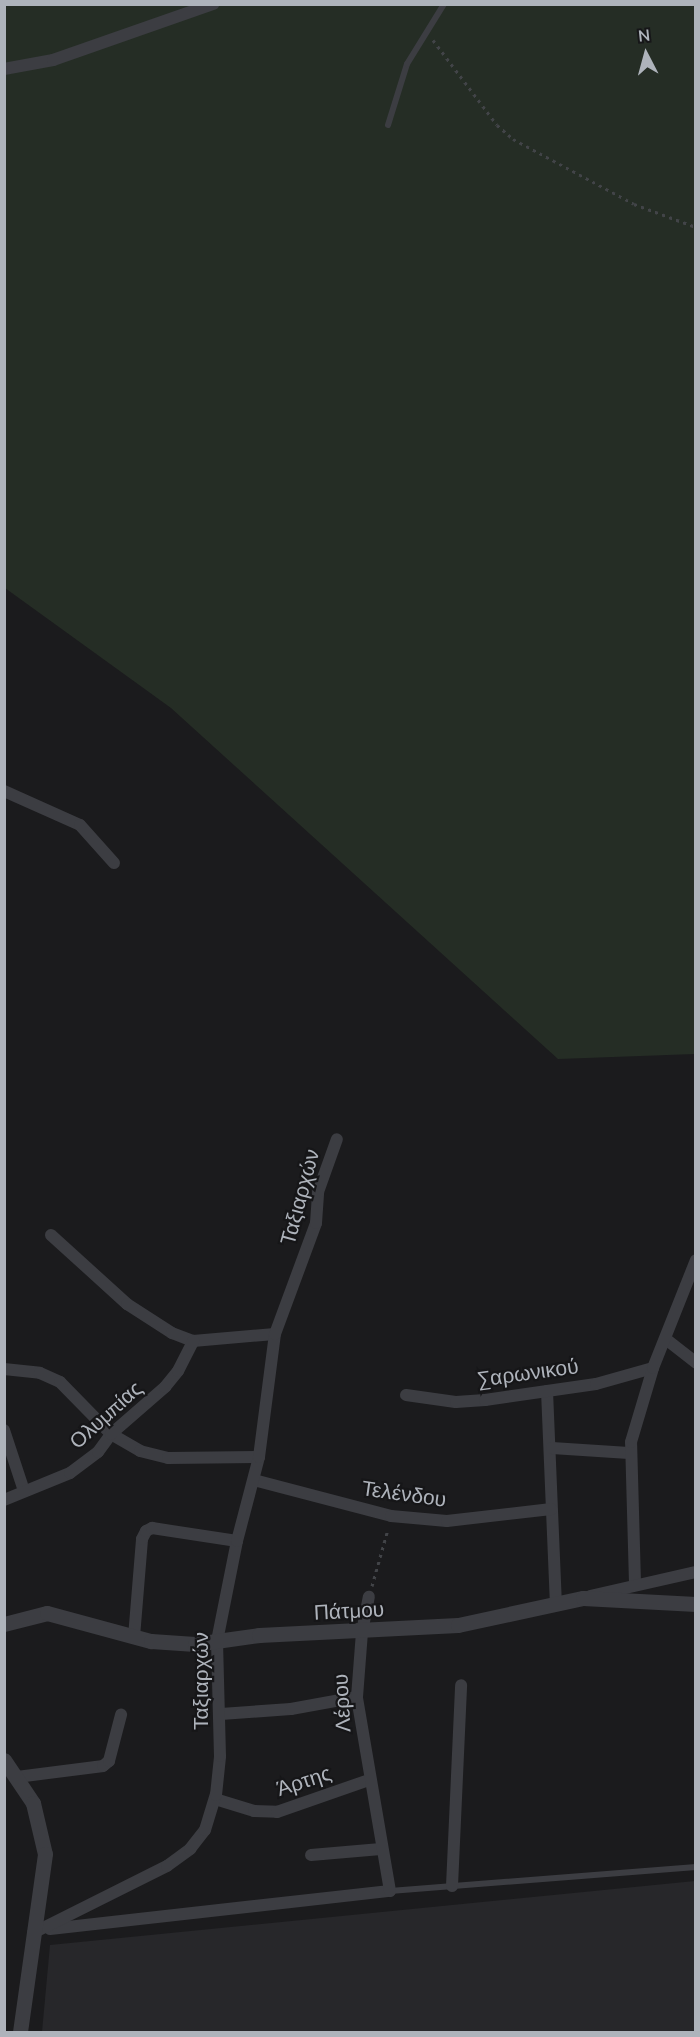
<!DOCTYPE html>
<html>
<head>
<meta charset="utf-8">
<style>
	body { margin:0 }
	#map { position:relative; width:700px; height:2037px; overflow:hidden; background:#1b1b1d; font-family:"Nunito Sans",sans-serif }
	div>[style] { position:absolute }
	.built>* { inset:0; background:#27272a }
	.green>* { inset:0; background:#252d25 }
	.path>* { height:3px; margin-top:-1.5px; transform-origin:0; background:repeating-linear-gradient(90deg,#424448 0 3px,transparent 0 7.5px) }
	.service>* { height:6px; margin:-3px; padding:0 3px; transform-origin:3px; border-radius:3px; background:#3c3d42 }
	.minor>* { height:12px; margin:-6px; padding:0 6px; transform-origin:6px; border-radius:6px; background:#3c3d42 }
	.tertiary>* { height:15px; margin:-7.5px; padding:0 7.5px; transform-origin:7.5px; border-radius:7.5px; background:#3c3d42 }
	span { translate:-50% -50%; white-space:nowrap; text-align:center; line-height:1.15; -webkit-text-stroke:4.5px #161618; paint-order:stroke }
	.street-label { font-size:21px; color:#aeb3bb }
	.frame { position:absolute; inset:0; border:6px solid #aeb3bb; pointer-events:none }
	.north { position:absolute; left:616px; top:24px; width:60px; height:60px; -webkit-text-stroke:4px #161618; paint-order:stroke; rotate:354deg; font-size:16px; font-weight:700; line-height:24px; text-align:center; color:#aeb3bb }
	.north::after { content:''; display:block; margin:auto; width:21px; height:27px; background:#aeb3bb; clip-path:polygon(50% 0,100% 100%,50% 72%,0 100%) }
</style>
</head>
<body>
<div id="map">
	<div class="built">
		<i style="clip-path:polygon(695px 1881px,695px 2032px,42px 2032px,50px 1945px)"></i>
	</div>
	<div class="green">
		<i style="clip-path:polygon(5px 5px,695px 5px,695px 1054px,558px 1059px,171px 708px,5px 588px)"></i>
	</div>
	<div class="path">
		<i style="left:433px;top:40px;width:106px;rotate:53deg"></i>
		<i style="left:497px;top:125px;width:21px;rotate:41deg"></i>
		<i style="left:513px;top:139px;width:137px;rotate:28.2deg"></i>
		<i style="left:634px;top:204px;width:66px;rotate:20.4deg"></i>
		<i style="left:372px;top:1586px;width:59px;rotate:-74.3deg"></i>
	</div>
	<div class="service">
		<i style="left:388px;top:125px;width:64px;rotate:-72.7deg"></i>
		<i style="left:407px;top:64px;width:70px;rotate:-58.3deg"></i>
		<i style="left:390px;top:1891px;width:307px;rotate:-4.5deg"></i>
	</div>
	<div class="minor">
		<i style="left:4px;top:69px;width:50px;rotate:-10.4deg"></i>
		<i style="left:53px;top:60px;width:170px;rotate:-19.3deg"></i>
		<i style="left:4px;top:791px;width:83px;rotate:24.1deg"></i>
		<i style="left:80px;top:825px;width:51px;rotate:48.2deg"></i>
		<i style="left:51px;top:1235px;width:103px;rotate:42.2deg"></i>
		<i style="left:127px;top:1304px;width:54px;rotate:32.8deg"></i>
		<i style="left:172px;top:1333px;width:22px;rotate:21deg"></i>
		<i style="left:193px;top:1341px;width:82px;rotate:-4.9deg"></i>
		<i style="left:667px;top:1340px;width:37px;rotate:38deg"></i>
		<i style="left:4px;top:1369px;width:36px;rotate:6deg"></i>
		<i style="left:40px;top:1373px;width:22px;rotate:24deg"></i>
		<i style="left:60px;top:1382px;width:73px;rotate:45.6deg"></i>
		<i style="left:111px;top:1434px;width:34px;rotate:30deg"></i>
		<i style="left:140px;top:1451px;width:29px;rotate:14deg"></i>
		<i style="left:168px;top:1458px;width:91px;rotate:-0.6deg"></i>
		<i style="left:547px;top:1391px;width:213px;rotate:87.6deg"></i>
		<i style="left:406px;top:1395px;width:50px;rotate:8deg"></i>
		<i style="left:456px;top:1402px;width:29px;rotate:-4deg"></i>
		<i style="left:485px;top:1400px;width:112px;rotate:-8.2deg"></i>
		<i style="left:596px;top:1384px;width:59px;rotate:-15.7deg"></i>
		<i style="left:4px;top:1430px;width:64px;rotate:71.8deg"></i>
		<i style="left:552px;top:1448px;width:77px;rotate:3.7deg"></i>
		<i style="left:254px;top:1480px;width:142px;rotate:14.7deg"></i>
		<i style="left:391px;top:1516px;width:56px;rotate:5.1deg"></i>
		<i style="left:447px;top:1521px;width:105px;rotate:-6.6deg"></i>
		<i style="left:4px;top:1500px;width:71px;rotate:-22.2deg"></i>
		<i style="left:70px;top:1473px;width:35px;rotate:-37deg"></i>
		<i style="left:98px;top:1452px;width:22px;rotate:-54deg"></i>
		<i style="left:111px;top:1434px;width:72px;rotate:-41deg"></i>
		<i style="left:165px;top:1387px;width:21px;rotate:-51deg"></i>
		<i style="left:178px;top:1371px;width:34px;rotate:-63deg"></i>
		<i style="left:635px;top:1583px;width:141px;rotate:-91.6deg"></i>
		<i style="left:631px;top:1442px;width:77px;rotate:-73.4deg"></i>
		<i style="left:653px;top:1368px;width:116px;rotate:-68.3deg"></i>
		<i style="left:590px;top:1596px;width:109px;rotate:-12.8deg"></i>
		<i style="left:134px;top:1637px;width:98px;rotate:-85.3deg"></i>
		<i style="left:142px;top:1539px;width:9px;rotate:-63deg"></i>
		<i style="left:146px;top:1531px;width:7px;rotate:-27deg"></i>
		<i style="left:152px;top:1528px;width:86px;rotate:8.7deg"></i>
		<i style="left:221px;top:1714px;width:70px;rotate:-4.1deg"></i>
		<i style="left:291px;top:1709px;width:67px;rotate:-10.3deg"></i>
		<i style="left:17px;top:1777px;width:87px;rotate:-7.3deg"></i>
		<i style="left:103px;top:1766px;width:8px;rotate:-40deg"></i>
		<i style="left:109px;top:1761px;width:48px;rotate:-75.4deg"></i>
		<i style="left:215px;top:1799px;width:41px;rotate:17.1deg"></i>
		<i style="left:254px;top:1811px;width:23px;rotate:2deg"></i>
		<i style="left:277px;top:1812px;width:97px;rotate:-19.2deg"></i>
		<i style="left:311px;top:1855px;width:70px;rotate:-4.9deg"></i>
		<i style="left:452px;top:1886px;width:201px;rotate:-87.4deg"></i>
		<i style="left:50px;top:1929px;width:342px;rotate:-6.4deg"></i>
		<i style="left:390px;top:1891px;width:197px;rotate:-99.7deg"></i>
		<i style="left:357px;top:1697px;width:65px;rotate:-85.6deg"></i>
		<i style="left:362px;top:1632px;width:36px;rotate:-79deg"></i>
		<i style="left:33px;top:1933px;width:150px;rotate:-26.6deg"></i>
		<i style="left:167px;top:1866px;width:29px;rotate:-36deg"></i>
		<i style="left:190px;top:1849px;width:24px;rotate:-52deg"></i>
		<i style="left:205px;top:1830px;width:37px;rotate:-73deg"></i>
		<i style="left:216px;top:1795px;width:39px;rotate:-84deg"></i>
		<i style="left:220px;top:1756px;width:115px;rotate:-91.5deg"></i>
		<i style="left:217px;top:1641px;width:102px;rotate:-78.7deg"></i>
		<i style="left:237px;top:1541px;width:87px;rotate:-75.3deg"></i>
		<i style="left:259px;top:1457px;width:124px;rotate:-82.6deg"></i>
		<i style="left:275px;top:1334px;width:118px;rotate:-69.7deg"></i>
		<i style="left:316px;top:1223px;width:31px;rotate:-86deg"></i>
		<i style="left:318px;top:1192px;width:56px;rotate:-70.3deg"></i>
	</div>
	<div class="tertiary">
		<i style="left:4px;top:1624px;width:44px;rotate:-14.3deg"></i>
		<i style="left:47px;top:1613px;width:108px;rotate:15.1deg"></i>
		<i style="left:151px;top:1641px;width:44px;rotate:3.9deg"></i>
		<i style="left:195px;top:1644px;width:65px;rotate:-8deg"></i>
		<i style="left:259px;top:1635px;width:199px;rotate:-2.9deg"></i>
		<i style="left:458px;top:1625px;width:128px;rotate:-12.2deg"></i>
		<i style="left:583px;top:1598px;width:113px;rotate:3deg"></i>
		<i style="left:4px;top:1760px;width:52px;rotate:56deg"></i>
		<i style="left:33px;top:1803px;width:52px;rotate:76.8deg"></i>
		<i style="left:45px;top:1854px;width:180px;rotate:98deg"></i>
	</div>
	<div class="street-label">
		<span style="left:300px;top:1197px;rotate:-75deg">Ταξιαρχών</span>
		<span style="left:528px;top:1373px;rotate:-8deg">Σαρωνικού</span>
		<span style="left:106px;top:1415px;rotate:-42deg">Ολυμπίας</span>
		<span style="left:404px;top:1494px;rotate:8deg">Τελένδου</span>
		<span style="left:349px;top:1611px;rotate:-3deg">Πάτμου</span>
		<span style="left:201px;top:1681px;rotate:-90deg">Ταξιαρχών</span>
		<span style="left:342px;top:1703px;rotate:-93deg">Λέρου</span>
		<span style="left:304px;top:1781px;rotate:-18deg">Άρτης</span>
	</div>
	<div class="frame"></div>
	<div class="north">N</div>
</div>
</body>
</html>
